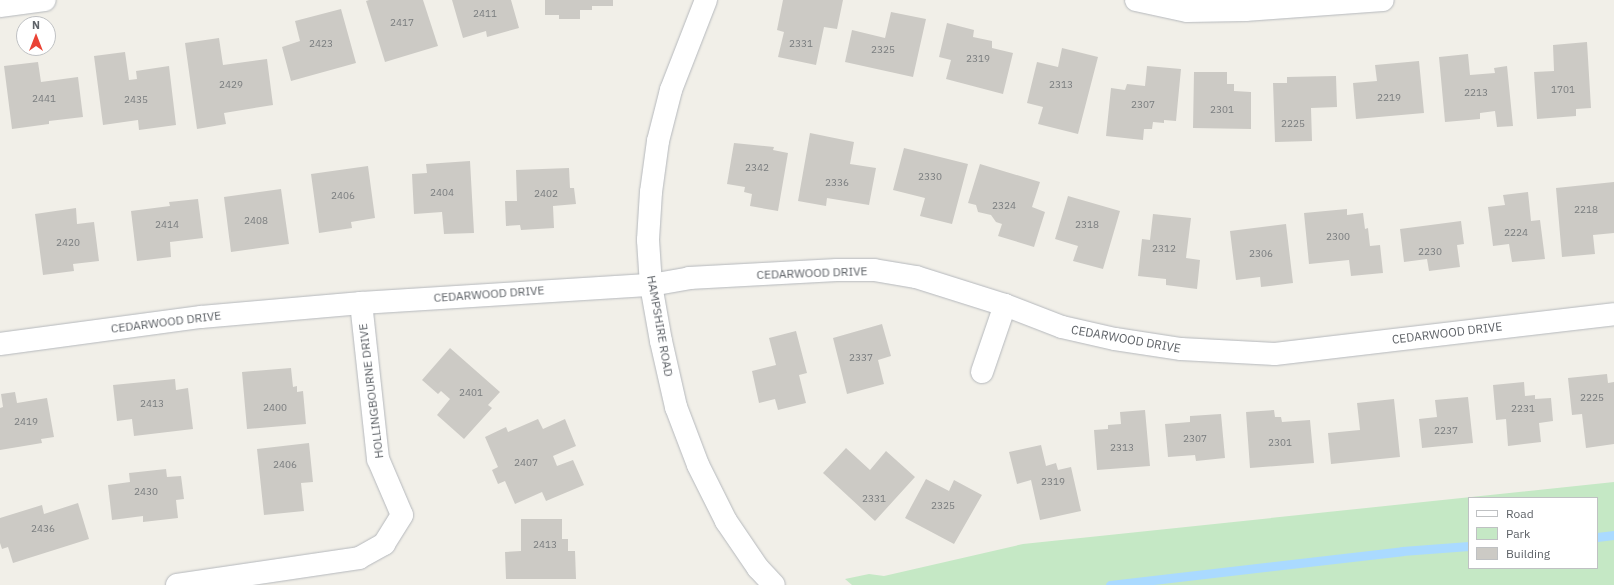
<!DOCTYPE html>
<html>
<head>
<meta charset="utf-8">
<style>
	body { margin:0 }
	#map { position:relative; width:1614px; height:585px; overflow:hidden; background:#f1efe8; font-family:"IBM Plex Sans",sans-serif }
	div>[style] { position:absolute }
	.green>* { inset:0; background:#c5e8c5 }
	.stream>* { height:9px; margin:-4.5px; padding:0 4.5px; transform-origin:4.5px; border-radius:4.5px; background:#aadaff }
	.building>* { inset:0; background:#cccac5 }
	.roads { filter:drop-shadow(0 0 1px #b5b8bc) drop-shadow(0 0 1px #b5b8bc) }
	.minor>* { height:22px; margin:-11px; padding:0 11px; transform-origin:11px; border-radius:11px; background:#fff }
	span { translate:-50% -50%; white-space:nowrap; text-align:center; line-height:1.15; -webkit-text-stroke:3.5px #fff; paint-order:stroke }
	.number-label { font-size:10px; color:#7a7d7f }
	.number-label span { -webkit-text-stroke-width:0 }
	.street-label { font-size:12px; color:#5f6368 }
	.legend { position:absolute; left:1468px; top:497px; width:130px; height:72px; box-sizing:border-box; background:#fff; border:1px solid #bfc1c3; margin:0; padding:5px 7px; list-style:none; font-size:12px; color:#5f6368 }
	.legend li { display:flex; align-items:center; gap:8px; height:20px }
	.legend b { width:20px; border:1px solid #bfc1c3 }
	.north { position:absolute; left:16px; top:16px; width:40px; height:40px; box-sizing:border-box; background:#fff; border:1px solid #bfc1c3; border-radius:50%; rotate:0deg; font-size:11px; font-weight:700; line-height:16px; text-align:center; color:#5f6368 }
	.north::after { content:''; display:block; margin:auto; width:14px; height:18px; background:#ea4335; clip-path:polygon(50% 0,100% 100%,50% 72%,0 100%) }
</style>
</head>
<body>
<div id="map">
	<div class="green">
		<i style="clip-path:polygon(evenodd,1614px 482px,1614px 585px,852px 585px,845px 579px,869px 574px,884px 576px,1023px 544px,1614px 482px,1469px 498px,1597px 498px,1597px 568px,1469px 568px,1469px 498px)"></i>
	</div>
	<div class="stream">
		<i style="left:1597px;top:537px;width:17px;rotate:-7deg"></i>
		<i style="left:1110px;top:585px;width:294px;rotate:-6.6deg"></i>
		<i style="left:1402px;top:551px;width:67px;rotate:-4.3deg"></i>
	</div>
	<div class="building">
		<i style="clip-path:polygon(369px 0,423px 0,438px 46px,385px 62px,366px 1px)"></i>
		<i style="clip-path:polygon(452px 0,511px 0,519px 28px,487px 37px,486px 31px,463px 38px)"></i>
		<i style="clip-path:polygon(545px 0,613px 0,613px 6px,592px 6px,592px 10px,580px 10px,580px 19px,559px 19px,559px 15px,545px 15px)"></i>
		<i style="clip-path:polygon(783px 0,843px 0,837px 29px,824px 27px,816px 65px,778px 57px,784px 32px,777px 30px)"></i>
		<i style="clip-path:polygon(341px 9px,356px 63px,291px 81px,282px 47px,300px 41px,295px 21px)"></i>
		<i style="clip-path:polygon(891px 12px,926px 19px,913px 77px,845px 62px,852px 30px,885px 38px)"></i>
		<i style="clip-path:polygon(947px 23px,974px 30px,973px 37px,992px 41px,992px 48px,1013px 53px,1003px 94px,946px 79px,951px 60px,939px 57px)"></i>
		<i style="clip-path:polygon(219px 38px,223px 65px,267px 59px,273px 105px,224px 113px,226px 124px,197px 129px,185px 43px)"></i>
		<i style="clip-path:polygon(1587px 42px,1591px 108px,1576px 109px,1576px 116px,1537px 119px,1534px 72px,1554px 71px,1553px 45px)"></i>
		<i style="clip-path:polygon(1062px 48px,1098px 57px,1078px 134px,1038px 124px,1043px 107px,1027px 103px,1037px 62px,1058px 67px)"></i>
		<i style="clip-path:polygon(125px 52px,129px 80px,137px 79px,136px 71px,169px 66px,176px 125px,139px 130px,138px 120px,103px 125px,94px 56px)"></i>
		<i style="clip-path:polygon(1468px 54px,1470px 75px,1495px 73px,1494px 68px,1507px 66px,1513px 126px,1497px 127px,1495px 111px,1480px 113px,1480px 119px,1445px 122px,1439px 57px)"></i>
		<i style="clip-path:polygon(1419px 61px,1424px 113px,1356px 119px,1353px 83px,1377px 81px,1375px 65px)"></i>
		<i style="clip-path:polygon(38px 62px,41px 82px,78px 77px,83px 117px,49px 121px,49px 124px,12px 129px,4px 66px)"></i>
		<i style="clip-path:polygon(1147px 66px,1181px 69px,1176px 121px,1164px 120px,1164px 123px,1153px 122px,1152px 129px,1144px 129px,1143px 140px,1106px 136px,1111px 88px,1125px 90px,1127px 84px,1145px 86px)"></i>
		<i style="clip-path:polygon(1194px 72px,1227px 72px,1227px 84px,1234px 84px,1234px 91px,1251px 92px,1251px 129px,1193px 128px)"></i>
		<i style="clip-path:polygon(1336px 76px,1337px 107px,1311px 108px,1312px 141px,1275px 142px,1273px 83px,1287px 83px,1287px 77px)"></i>
		<i style="clip-path:polygon(810px 133px,854px 142px,850px 164px,876px 168px,869px 205px,827px 198px,826px 206px,798px 201px)"></i>
		<i style="clip-path:polygon(734px 143px,774px 147px,773px 150px,788px 153px,778px 211px,750px 206px,752px 194px,744px 192px,745px 187px,727px 184px)"></i>
		<i style="clip-path:polygon(904px 148px,968px 164px,952px 224px,920px 216px,925px 198px,893px 190px)"></i>
		<i style="clip-path:polygon(470px 161px,474px 233px,444px 234px,442px 212px,414px 214px,412px 174px,427px 173px,426px 164px)"></i>
		<i style="clip-path:polygon(980px 164px,1040px 182px,1032px 207px,1045px 212px,1034px 247px,998px 236px,1002px 224px,996px 222px,991px 215px,978px 212px,976px 205px,968px 203px)"></i>
		<i style="clip-path:polygon(368px 166px,375px 218px,351px 222px,352px 228px,319px 233px,311px 174px)"></i>
		<i style="clip-path:polygon(569px 168px,570px 188px,574px 188px,576px 204px,553px 206px,554px 228px,521px 230px,520px 225px,506px 226px,505px 201px,517px 201px,516px 170px)"></i>
		<i style="clip-path:polygon(1614px 182px,1614px 233px,1593px 235px,1595px 254px,1562px 257px,1556px 188px)"></i>
		<i style="clip-path:polygon(281px 189px,289px 244px,231px 252px,224px 197px)"></i>
		<i style="clip-path:polygon(1528px 192px,1531px 221px,1540px 220px,1545px 259px,1512px 262px,1509px 244px,1493px 246px,1488px 207px,1505px 205px,1503px 195px)"></i>
		<i style="clip-path:polygon(1068px 196px,1120px 211px,1103px 269px,1073px 261px,1078px 246px,1055px 239px)"></i>
		<i style="clip-path:polygon(198px 199px,203px 238px,170px 242px,171px 257px,137px 261px,131px 211px,170px 206px,169px 202px)"></i>
		<i style="clip-path:polygon(76px 208px,77px 224px,94px 222px,99px 261px,73px 264px,74px 271px,43px 275px,35px 214px)"></i>
		<i style="clip-path:polygon(1347px 209px,1347px 215px,1363px 213px,1365px 229px,1368px 228px,1370px 246px,1380px 245px,1383px 273px,1351px 276px,1349px 260px,1309px 264px,1304px 213px)"></i>
		<i style="clip-path:polygon(1153px 214px,1191px 218px,1186px 258px,1200px 260px,1197px 289px,1166px 285px,1166px 279px,1138px 276px,1142px 239px,1150px 240px)"></i>
		<i style="clip-path:polygon(1461px 221px,1464px 244px,1457px 245px,1460px 267px,1429px 271px,1427px 259px,1404px 262px,1400px 229px)"></i>
		<i style="clip-path:polygon(1286px 224px,1293px 283px,1261px 287px,1260px 277px,1236px 280px,1230px 231px)"></i>
		<i style="clip-path:polygon(882px 324px,891px 356px,878px 360px,884px 384px,847px 394px,833px 338px)"></i>
		<i style="clip-path:polygon(796px 331px,807px 373px,799px 375px,806px 403px,778px 410px,775px 399px,759px 403px,752px 371px,776px 365px,769px 338px)"></i>
		<i style="clip-path:polygon(450px 348px,500px 392px,488px 405px,492px 408px,464px 439px,437px 415px,450px 399px,441px 391px,438px 394px,422px 380px)"></i>
		<i style="clip-path:polygon(291px 368px,293px 387px,297px 386px,297px 392px,303px 391px,306px 424px,247px 429px,242px 372px)"></i>
		<i style="clip-path:polygon(1607px 374px,1608px 383px,1614px 382px,1614px 444px,1586px 448px,1582px 414px,1572px 415px,1568px 378px)"></i>
		<i style="clip-path:polygon(175px 379px,176px 390px,188px 388px,193px 429px,134px 436px,132px 419px,117px 421px,113px 385px)"></i>
		<i style="clip-path:polygon(1524px 382px,1525px 396px,1535px 395px,1535px 399px,1551px 398px,1553px 421px,1539px 423px,1541px 442px,1508px 446px,1506px 419px,1496px 420px,1493px 385px)"></i>
		<i style="clip-path:polygon(15px 392px,17px 403px,47px 398px,54px 437px,41px 439px,42px 443px,0 450px,0 408px,3px 407px,1px 394px)"></i>
		<i style="clip-path:polygon(1468px 397px,1473px 443px,1422px 448px,1419px 419px,1437px 417px,1435px 400px)"></i>
		<i style="clip-path:polygon(1394px 399px,1400px 457px,1331px 464px,1328px 433px,1360px 430px,1357px 403px)"></i>
		<i style="clip-path:polygon(1145px 410px,1150px 466px,1097px 470px,1094px 430px,1108px 429px,1108px 425px,1121px 424px,1120px 412px)"></i>
		<i style="clip-path:polygon(1274px 410px,1275px 417px,1281px 417px,1282px 422px,1310px 420px,1314px 463px,1250px 468px,1246px 412px)"></i>
		<i style="clip-path:polygon(1221px 414px,1225px 458px,1196px 461px,1195px 455px,1168px 457px,1165px 424px,1190px 422px,1190px 416px)"></i>
		<i style="clip-path:polygon(538px 419px,543px 429px,565px 419px,576px 446px,553px 456px,557px 466px,573px 460px,584px 485px,546px 501px,542px 492px,515px 504px,505px 481px,498px 484px,492px 470px,498px 467px,485px 437px,506px 427px,508px 432px)"></i>
		<i style="clip-path:polygon(309px 443px,313px 482px,301px 483px,304px 511px,264px 515px,257px 449px)"></i>
		<i style="clip-path:polygon(1041px 445px,1046px 466px,1056px 463px,1058px 470px,1071px 467px,1081px 511px,1040px 520px,1031px 480px,1017px 484px,1009px 452px)"></i>
		<i style="clip-path:polygon(846px 448px,870px 470px,886px 451px,915px 477px,875px 521px,823px 473px)"></i>
		<i style="clip-path:polygon(166px 469px,167px 477px,181px 476px,184px 499px,176px 500px,178px 518px,143px 522px,143px 516px,112px 520px,108px 485px,130px 482px,129px 473px)"></i>
		<i style="clip-path:polygon(926px 479px,949px 491px,954px 480px,982px 495px,954px 544px,905px 518px)"></i>
		<i style="clip-path:polygon(78px 503px,89px 539px,13px 563px,8px 547px,2px 549px,0 543px,0 518px,42px 505px,44px 514px)"></i>
		<i style="clip-path:polygon(521px 519px,562px 519px,562px 539px,568px 539px,568px 551px,575px 551px,576px 579px,506px 579px,505px 552px,521px 551px)"></i>
	</div>
	<div class="roads">
		<div class="minor">
			<i style="left:706px;top:0;width:97px;rotate:111.3deg"></i>
			<i style="left:671px;top:90px;width:53px;rotate:104.3deg"></i>
			<i style="left:658px;top:141px;width:51px;rotate:97.8deg"></i>
			<i style="left:651px;top:192px;width:48px;rotate:93.6deg"></i>
			<i style="left:648px;top:240px;width:45px;rotate:86.2deg"></i>
			<i style="left:651px;top:285px;width:57px;rotate:79.9deg"></i>
			<i style="left:661px;top:341px;width:68px;rotate:77.2deg"></i>
			<i style="left:676px;top:407px;width:62px;rotate:69.2deg"></i>
			<i style="left:698px;top:465px;width:63px;rotate:63.4deg"></i>
			<i style="left:726px;top:521px;width:57px;rotate:55.8deg"></i>
			<i style="left:758px;top:568px;width:23px;rotate:47deg"></i>
			<i style="left:1136px;top:0;width:52px;rotate:12.2deg"></i>
			<i style="left:1187px;top:11px;width:58px;rotate:-1deg"></i>
			<i style="left:1245px;top:10px;width:138px;rotate:-4.1deg"></i>
			<i style="left:0;top:6px;width:45px;rotate:-7.6deg"></i>
			<i style="left:0;top:344px;width:203px;rotate:-7.7deg"></i>
			<i style="left:201px;top:317px;width:161px;rotate:-5deg"></i>
			<i style="left:361px;top:303px;width:291px;rotate:-3.6deg"></i>
			<i style="left:651px;top:285px;width:39px;rotate:-10deg"></i>
			<i style="left:689px;top:278px;width:148px;rotate:-3.1deg"></i>
			<i style="left:837px;top:270px;width:37px"></i>
			<i style="left:874px;top:270px;width:43px;rotate:9.5deg"></i>
			<i style="left:916px;top:277px;width:93px;rotate:17.5deg"></i>
			<i style="left:1005px;top:305px;width:61px;rotate:21.1deg"></i>
			<i style="left:1062px;top:327px;width:54px;rotate:12.8deg"></i>
			<i style="left:1115px;top:339px;width:67px;rotate:8.6deg"></i>
			<i style="left:1181px;top:349px;width:94px;rotate:3deg"></i>
			<i style="left:1275px;top:354px;width:341px;rotate:-6.7deg"></i>
			<i style="left:982px;top:372px;width:71px;rotate:-71.1deg"></i>
			<i style="left:177px;top:585px;width:184px;rotate:-8.4deg"></i>
			<i style="left:359px;top:558px;width:29px;rotate:-29deg"></i>
			<i style="left:384px;top:544px;width:34px;rotate:-58deg"></i>
			<i style="left:402px;top:515px;width:61px;rotate:-113.2deg"></i>
			<i style="left:378px;top:459px;width:157px;rotate:-96.2deg"></i>
		</div>
	</div>
	<div class="number-label">
		<span style="left:485px;top:14px">2411</span>
		<span style="left:402px;top:23px">2417</span>
		<span style="left:321px;top:44px">2423</span>
		<span style="left:801px;top:44px">2331</span>
		<span style="left:883px;top:50px">2325</span>
		<span style="left:978px;top:59px">2319</span>
		<span style="left:231px;top:85px">2429</span>
		<span style="left:1061px;top:85px">2313</span>
		<span style="left:1563px;top:90px">1701</span>
		<span style="left:1476px;top:93px">2213</span>
		<span style="left:1389px;top:98px">2219</span>
		<span style="left:44px;top:99px">2441</span>
		<span style="left:136px;top:100px">2435</span>
		<span style="left:1143px;top:105px">2307</span>
		<span style="left:1222px;top:110px">2301</span>
		<span style="left:1293px;top:124px">2225</span>
		<span style="left:757px;top:168px">2342</span>
		<span style="left:930px;top:177px">2330</span>
		<span style="left:837px;top:183px">2336</span>
		<span style="left:442px;top:193px">2404</span>
		<span style="left:546px;top:194px">2402</span>
		<span style="left:343px;top:196px">2406</span>
		<span style="left:1004px;top:206px">2324</span>
		<span style="left:1586px;top:210px">2218</span>
		<span style="left:256px;top:221px">2408</span>
		<span style="left:167px;top:225px">2414</span>
		<span style="left:1087px;top:225px">2318</span>
		<span style="left:1516px;top:233px">2224</span>
		<span style="left:1338px;top:237px">2300</span>
		<span style="left:68px;top:243px">2420</span>
		<span style="left:1164px;top:249px">2312</span>
		<span style="left:1430px;top:252px">2230</span>
		<span style="left:1261px;top:254px">2306</span>
		<span style="left:861px;top:358px">2337</span>
		<span style="left:471px;top:393px">2401</span>
		<span style="left:1592px;top:398px">2225</span>
		<span style="left:152px;top:404px">2413</span>
		<span style="left:275px;top:408px">2400</span>
		<span style="left:1523px;top:409px">2231</span>
		<span style="left:26px;top:422px">2419</span>
		<span style="left:1446px;top:431px">2237</span>
		<span style="left:1195px;top:439px">2307</span>
		<span style="left:1280px;top:443px">2301</span>
		<span style="left:1122px;top:448px">2313</span>
		<span style="left:526px;top:463px">2407</span>
		<span style="left:285px;top:465px">2406</span>
		<span style="left:1053px;top:482px">2319</span>
		<span style="left:146px;top:492px">2430</span>
		<span style="left:874px;top:499px">2331</span>
		<span style="left:943px;top:506px">2325</span>
		<span style="left:43px;top:529px">2436</span>
		<span style="left:545px;top:545px">2413</span>
	</div>
	<div class="street-label">
		<span style="left:812px;top:273px;rotate:-2deg">CEDARWOOD DRIVE</span>
		<span style="left:489px;top:294px;rotate:-4deg">CEDARWOOD DRIVE</span>
		<span style="left:166px;top:322px;rotate:-7deg">CEDARWOOD DRIVE</span>
		<span style="left:660px;top:326px;rotate:80deg">HAMPSHIRE ROAD</span>
		<span style="left:1447px;top:333px;rotate:-7deg">CEDARWOOD DRIVE</span>
		<span style="left:1126px;top:339px;rotate:10deg">CEDARWOOD DRIVE</span>
		<span style="left:371px;top:391px;rotate:-97deg">HOLLINGBOURNE DRIVE</span>
	</div>
	<ul class="legend">
	<li><b style="height:5px;background:#fff"></b>Road</li>
	<li><b style="height:11px;background:#c5e8c5"></b>Park</li>
	<li><b style="height:11px;background:#cccac5"></b>Building</li>
	</ul>
	<div class="north">N</div>
</div>
</body>
</html>
